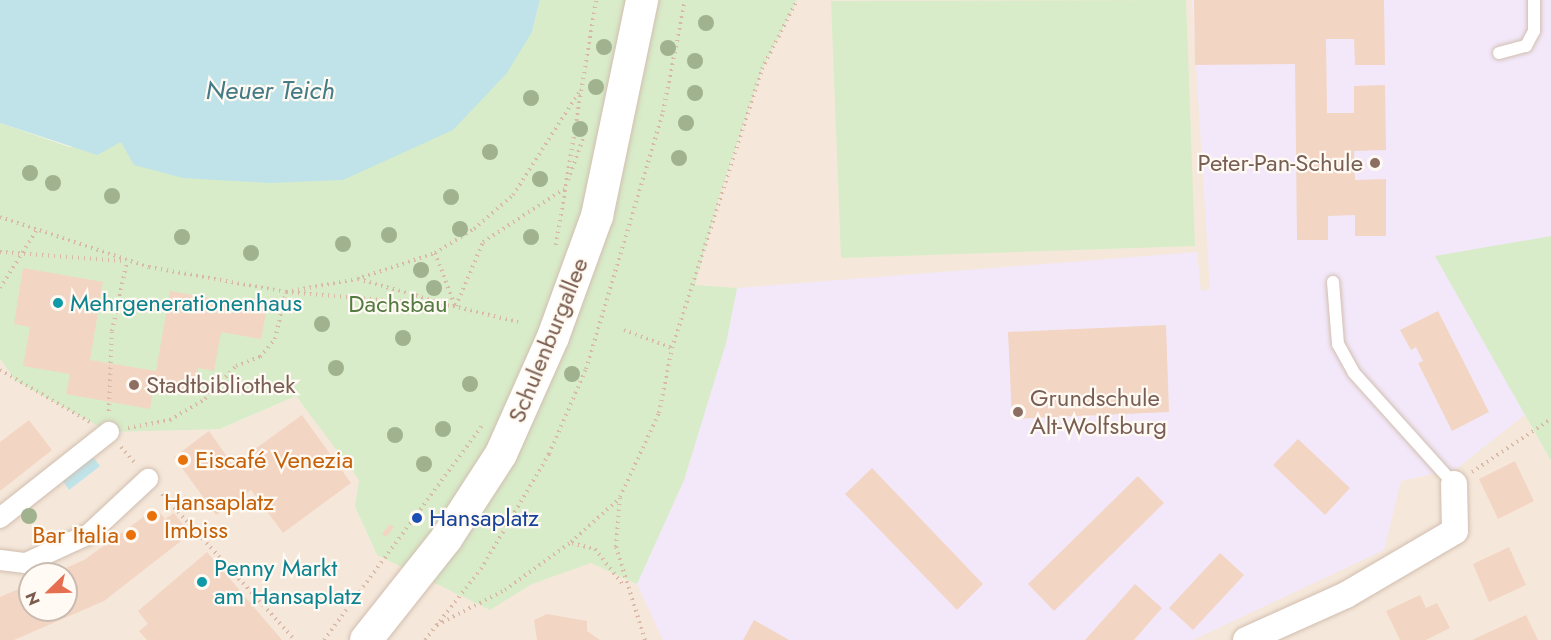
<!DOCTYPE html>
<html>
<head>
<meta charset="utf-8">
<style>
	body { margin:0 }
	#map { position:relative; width:1551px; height:640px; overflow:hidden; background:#fdf6ec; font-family:Jost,sans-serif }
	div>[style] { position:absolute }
	.residential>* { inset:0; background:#f5e8da }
	.education>* { inset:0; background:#f3e8fa }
	.green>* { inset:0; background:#d8ecc9 }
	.water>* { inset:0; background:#bfe3e8 }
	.building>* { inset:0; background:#f3d5c3 }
	.path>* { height:4px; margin-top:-2px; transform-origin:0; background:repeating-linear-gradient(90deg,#d9b8a5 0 1.5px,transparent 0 6px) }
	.roads { filter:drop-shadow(0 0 2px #d1beb0) drop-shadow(0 0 2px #d1beb0) }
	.service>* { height:12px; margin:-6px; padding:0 6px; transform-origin:6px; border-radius:6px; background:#fff }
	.pedestrian>* { height:20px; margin:-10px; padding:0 10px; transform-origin:10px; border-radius:10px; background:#fff }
	.minor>* { height:26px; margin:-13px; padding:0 13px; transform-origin:13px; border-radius:13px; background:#fff }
	.tertiary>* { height:32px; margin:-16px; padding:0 16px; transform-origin:16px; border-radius:16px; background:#fff }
	.trees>* { width:16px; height:16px; margin:-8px; border-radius:50%; background:#a0b28e }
	.dots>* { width:16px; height:16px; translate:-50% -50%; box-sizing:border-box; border:3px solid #fffaf3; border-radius:50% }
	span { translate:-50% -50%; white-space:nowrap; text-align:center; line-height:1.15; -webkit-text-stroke:4.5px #fffaf3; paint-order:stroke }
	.education-label { font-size:24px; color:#785e54 }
	.right { translate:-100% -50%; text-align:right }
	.left { translate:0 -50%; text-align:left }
	.culture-label { font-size:24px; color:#0d838f }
	.park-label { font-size:24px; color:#537a41 }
	.street-label { font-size:24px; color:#7a5c4d }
	.food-label { font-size:24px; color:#c56008 }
	.transit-label { font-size:24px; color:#164399 }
	.water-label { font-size:26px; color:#437c86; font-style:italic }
	.north { position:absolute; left:18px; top:562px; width:60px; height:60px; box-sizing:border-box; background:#fffaf3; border:2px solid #cabbb1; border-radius:50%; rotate:247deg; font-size:16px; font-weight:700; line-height:24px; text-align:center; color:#7a5c4d }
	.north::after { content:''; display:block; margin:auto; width:21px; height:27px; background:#e76f51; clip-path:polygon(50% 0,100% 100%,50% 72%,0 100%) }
</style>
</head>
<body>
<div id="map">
	<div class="residential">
		<i style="clip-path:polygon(evenodd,628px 0,1551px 0,1435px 256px,1551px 461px,1551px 640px,0 640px,0 359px,16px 379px,220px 429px,296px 396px,364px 485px,355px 507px,377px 555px,381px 534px,628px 0,30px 574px,66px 574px,66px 610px,30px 610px,30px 574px)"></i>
	</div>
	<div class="education">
		<i style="clip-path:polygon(1192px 0,1551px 0,1551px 394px,1456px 469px,1401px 481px,1384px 550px,1193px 640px,663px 640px,637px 584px,684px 480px,726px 343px,737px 288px,1197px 252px,1201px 291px,1210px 289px)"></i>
	</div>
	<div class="green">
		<i style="clip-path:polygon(540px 0,797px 0,762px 69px,721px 191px,695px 285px,737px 288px,726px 343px,684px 480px,637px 584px,591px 563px,532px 584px,490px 610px,377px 555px,355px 507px,359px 480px,296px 396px,220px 429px,109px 432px,16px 381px,0 359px,0 123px,70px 147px,121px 142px,532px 32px)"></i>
		<i style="clip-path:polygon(1186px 0,1195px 246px,841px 258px,831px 1px)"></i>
		<i style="clip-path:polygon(1551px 236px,1551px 461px,1435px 256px)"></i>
	</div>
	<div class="water">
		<i style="clip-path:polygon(0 0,540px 0,532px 32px,507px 73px,453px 130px,343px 180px,270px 183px,183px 178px,134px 165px,121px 142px,97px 155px,0 123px)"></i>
		<i style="clip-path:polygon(90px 453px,100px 466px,69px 490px,60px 477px)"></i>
	</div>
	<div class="building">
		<i style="clip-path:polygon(1194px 0,1384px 0,1385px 65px,1355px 65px,1354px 39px,1326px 39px,1327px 113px,1354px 113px,1354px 86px,1385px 85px,1386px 150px,1354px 151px,1355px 180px,1386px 179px,1386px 236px,1355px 236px,1355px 215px,1328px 216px,1328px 240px,1297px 240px,1295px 64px,1195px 65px)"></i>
		<i style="clip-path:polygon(23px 268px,103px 282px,90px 360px,156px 371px,170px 291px,267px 308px,261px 339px,221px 332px,214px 371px,198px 368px,194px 392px,154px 385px,150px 409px,66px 394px,70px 374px,23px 366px,30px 327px,14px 324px)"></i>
		<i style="clip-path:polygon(1438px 311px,1489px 412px,1452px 431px,1418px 363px,1423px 361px,1416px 347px,1411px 350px,1400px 330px)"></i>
		<i style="clip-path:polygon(1166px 325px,1169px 412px,1012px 419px,1008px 332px)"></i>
		<i style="clip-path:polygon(302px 415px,351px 483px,283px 533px,251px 490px,216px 515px,174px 457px,209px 431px,233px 465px)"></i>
		<i style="clip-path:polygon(29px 420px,52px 450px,0 491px,0 442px)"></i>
		<i style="clip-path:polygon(1298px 439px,1350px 488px,1325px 515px,1273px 465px)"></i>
		<i style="clip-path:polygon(1515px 461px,1534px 501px,1498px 519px,1479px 479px)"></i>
		<i style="clip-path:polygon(872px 468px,983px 584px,957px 610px,845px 494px)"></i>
		<i style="clip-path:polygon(1138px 476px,1164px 503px,1054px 611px,1028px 584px)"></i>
		<i style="clip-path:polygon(156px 508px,165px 519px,174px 513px,190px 534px,104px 601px,14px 640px,0 640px,0 597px,30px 584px,30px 610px,66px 610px,66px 574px,52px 574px,84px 560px)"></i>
		<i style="clip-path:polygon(390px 524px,394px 527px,386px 537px,382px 534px)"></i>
		<i style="clip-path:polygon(1509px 547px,1526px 585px,1489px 602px,1473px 564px)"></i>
		<i style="clip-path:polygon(207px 552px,282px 640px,147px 640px,139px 631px,148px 624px,138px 611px)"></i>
		<i style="clip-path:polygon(1220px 553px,1244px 575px,1193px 630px,1169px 608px)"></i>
		<i style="clip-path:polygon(1135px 584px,1162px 608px,1134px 640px,1085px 640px)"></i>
		<i style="clip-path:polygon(1420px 595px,1426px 608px,1437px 603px,1450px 628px,1426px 640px,1400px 640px,1386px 611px)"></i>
		<i style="clip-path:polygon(547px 614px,587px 621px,587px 631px,600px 640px,537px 640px,534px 620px)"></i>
		<i style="clip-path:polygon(1526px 615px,1538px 640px,1472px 640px)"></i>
		<i style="clip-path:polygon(754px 620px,789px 640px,743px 640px)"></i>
	</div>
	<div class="path">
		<i style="left:568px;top:180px;width:47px;rotate:-70deg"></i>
		<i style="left:0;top:217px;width:157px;rotate:18.6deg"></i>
		<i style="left:149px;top:267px;width:139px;rotate:10.3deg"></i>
		<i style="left:286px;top:292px;width:171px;rotate:4.7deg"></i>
		<i style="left:556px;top:245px;width:248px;rotate:-80.7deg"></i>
		<i style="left:0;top:252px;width:123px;rotate:4.2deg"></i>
		<i style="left:435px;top:253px;width:57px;rotate:69.3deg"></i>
		<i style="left:358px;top:279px;width:91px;rotate:15.9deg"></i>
		<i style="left:0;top:288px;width:71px;rotate:-57.7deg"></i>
		<i style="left:453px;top:306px;width:67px;rotate:13.8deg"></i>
		<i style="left:456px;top:306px;width:69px;rotate:-67.1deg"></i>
		<i style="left:483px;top:242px;width:97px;rotate:-33.2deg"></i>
		<i style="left:624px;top:330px;width:51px;rotate:20.6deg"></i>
		<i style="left:0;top:370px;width:104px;rotate:30deg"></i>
		<i style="left:109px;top:411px;width:80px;rotate:-87.9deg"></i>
		<i style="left:112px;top:331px;width:72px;rotate:-77.9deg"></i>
		<i style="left:128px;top:428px;width:43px;rotate:-10.8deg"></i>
		<i style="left:170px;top:420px;width:41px;rotate:-31deg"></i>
		<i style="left:205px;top:399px;width:45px;rotate:-46.8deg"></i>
		<i style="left:236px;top:366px;width:26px;rotate:-21deg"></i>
		<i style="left:260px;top:357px;width:23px;rotate:-50deg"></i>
		<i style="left:275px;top:339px;width:48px;rotate:-76.8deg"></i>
		<i style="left:286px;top:292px;width:72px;rotate:-10.4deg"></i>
		<i style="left:357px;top:279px;width:82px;rotate:-18.4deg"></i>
		<i style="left:435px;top:253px;width:46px;rotate:-31.6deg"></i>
		<i style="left:474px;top:229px;width:52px;rotate:-41.1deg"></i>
		<i style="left:513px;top:195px;width:126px;rotate:-57.3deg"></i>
		<i style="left:121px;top:447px;width:23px;rotate:49deg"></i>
		<i style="left:1472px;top:472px;width:95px;rotate:-33.9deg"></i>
		<i style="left:162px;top:494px;width:197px;rotate:47.7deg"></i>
		<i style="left:572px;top:543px;width:24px;rotate:15deg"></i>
		<i style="left:595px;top:549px;width:47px;rotate:51.9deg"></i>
		<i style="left:437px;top:625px;width:76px;rotate:-27.2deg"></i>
		<i style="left:505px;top:590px;width:82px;rotate:-36deg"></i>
		<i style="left:571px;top:542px;width:66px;rotate:-41.9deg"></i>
		<i style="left:324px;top:640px;width:266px;rotate:-53.6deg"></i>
		<i style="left:425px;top:640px;width:90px;rotate:-51.7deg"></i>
		<i style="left:481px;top:569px;width:134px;rotate:-59.4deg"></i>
		<i style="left:549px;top:454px;width:93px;rotate:-66.5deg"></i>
		<i style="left:586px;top:369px;width:268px;rotate:-73.3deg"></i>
		<i style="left:663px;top:112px;width:114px;rotate:-78.9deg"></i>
		<i style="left:645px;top:640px;width:97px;rotate:-107.3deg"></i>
		<i style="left:616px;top:547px;width:50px;rotate:-85.4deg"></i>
		<i style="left:620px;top:497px;width:93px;rotate:-65.1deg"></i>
		<i style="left:659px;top:413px;width:66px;rotate:-78.7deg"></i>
		<i style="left:672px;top:348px;width:293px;rotate:-72.1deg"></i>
		<i style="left:762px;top:69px;width:77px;rotate:-63.1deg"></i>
	</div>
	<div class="roads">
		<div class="service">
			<i style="left:1499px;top:53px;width:28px;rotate:-15deg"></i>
			<i style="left:1526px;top:46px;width:17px;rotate:-62deg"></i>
			<i style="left:1534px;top:31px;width:31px;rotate:-90deg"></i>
			<i style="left:1333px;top:282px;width:62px;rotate:85.4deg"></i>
			<i style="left:1338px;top:344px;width:33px;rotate:61deg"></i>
			<i style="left:1354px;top:373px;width:149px;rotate:48deg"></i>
		</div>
		<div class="pedestrian">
			<i style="left:0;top:518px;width:139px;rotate:-38.3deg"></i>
			<i style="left:0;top:560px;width:26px;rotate:7deg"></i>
			<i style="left:26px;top:563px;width:69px;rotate:-24.7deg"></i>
			<i style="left:89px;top:534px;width:81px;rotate:-43deg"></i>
		</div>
		<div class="minor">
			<i style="left:1246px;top:640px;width:110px;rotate:-24.2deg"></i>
			<i style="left:1346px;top:595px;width:126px;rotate:-30.4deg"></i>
			<i style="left:1455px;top:531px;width:47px;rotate:-91.2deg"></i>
		</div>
		<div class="tertiary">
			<i style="left:366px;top:640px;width:129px;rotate:-51.6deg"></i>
			<i style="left:446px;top:539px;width:101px;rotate:-57.1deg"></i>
			<i style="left:501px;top:454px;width:128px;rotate:-66deg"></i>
			<i style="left:553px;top:337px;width:129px;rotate:-70deg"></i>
			<i style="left:597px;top:216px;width:221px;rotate:-78.2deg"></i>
		</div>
	</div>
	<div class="trees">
		<i style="left:706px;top:23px"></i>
		<i style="left:604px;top:47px"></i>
		<i style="left:668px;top:48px"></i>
		<i style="left:695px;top:61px"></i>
		<i style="left:596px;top:87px"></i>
		<i style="left:695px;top:93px"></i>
		<i style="left:531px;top:98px"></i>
		<i style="left:686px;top:123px"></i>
		<i style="left:580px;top:129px"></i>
		<i style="left:490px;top:152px"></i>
		<i style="left:679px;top:158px"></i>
		<i style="left:30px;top:173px"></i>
		<i style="left:540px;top:179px"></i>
		<i style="left:53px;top:183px"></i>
		<i style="left:112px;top:196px"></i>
		<i style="left:451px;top:197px"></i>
		<i style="left:460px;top:229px"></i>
		<i style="left:389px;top:235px"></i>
		<i style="left:182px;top:237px"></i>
		<i style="left:531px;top:237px"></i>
		<i style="left:343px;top:244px"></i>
		<i style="left:251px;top:253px"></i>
		<i style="left:421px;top:270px"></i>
		<i style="left:434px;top:288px"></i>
		<i style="left:322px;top:324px"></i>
		<i style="left:403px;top:338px"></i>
		<i style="left:336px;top:368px"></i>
		<i style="left:572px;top:374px"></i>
		<i style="left:470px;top:384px"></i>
		<i style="left:443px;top:429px"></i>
		<i style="left:395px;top:435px"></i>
		<i style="left:424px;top:464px"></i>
		<i style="left:29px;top:516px"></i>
	</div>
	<div class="dots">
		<i style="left:1375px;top:163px;background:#8d6e63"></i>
		<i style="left:58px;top:303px;background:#0f9aa8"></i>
		<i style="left:134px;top:385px;background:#8d6e63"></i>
		<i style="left:1018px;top:412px;background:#8d6e63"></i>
		<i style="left:183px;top:460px;background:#e8710a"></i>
		<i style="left:152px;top:516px;background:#e8710a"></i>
		<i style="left:417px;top:518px;background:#1a4fb4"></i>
		<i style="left:131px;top:535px;background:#e8710a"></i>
		<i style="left:202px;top:582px;background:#0f9aa8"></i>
	</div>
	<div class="education-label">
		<span class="right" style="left:1363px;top:163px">Peter-Pan-Schule</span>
		<span class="left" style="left:146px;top:385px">Stadtbibliothek</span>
		<span class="left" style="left:1030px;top:412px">Grundschule<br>Alt-Wolfsburg</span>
	</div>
	<div class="culture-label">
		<span class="left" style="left:70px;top:303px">Mehrgenerationenhaus</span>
		<span class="left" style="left:214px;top:582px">Penny Markt<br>am Hansaplatz</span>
	</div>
	<div class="park-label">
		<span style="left:398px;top:304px">Dachsbau</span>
	</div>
	<div class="street-label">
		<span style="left:548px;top:340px;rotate:-68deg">Schulenburgallee</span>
	</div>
	<div class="food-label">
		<span class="left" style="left:195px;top:460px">Eiscafé Venezia</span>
		<span class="left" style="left:164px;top:516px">Hansaplatz<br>Imbiss</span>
		<span class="right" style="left:119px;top:535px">Bar Italia</span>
	</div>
	<div class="transit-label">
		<span class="left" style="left:429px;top:518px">Hansaplatz</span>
	</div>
	<div class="water-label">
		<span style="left:270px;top:91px">Neuer Teich</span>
	</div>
	<div class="north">N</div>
</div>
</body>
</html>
